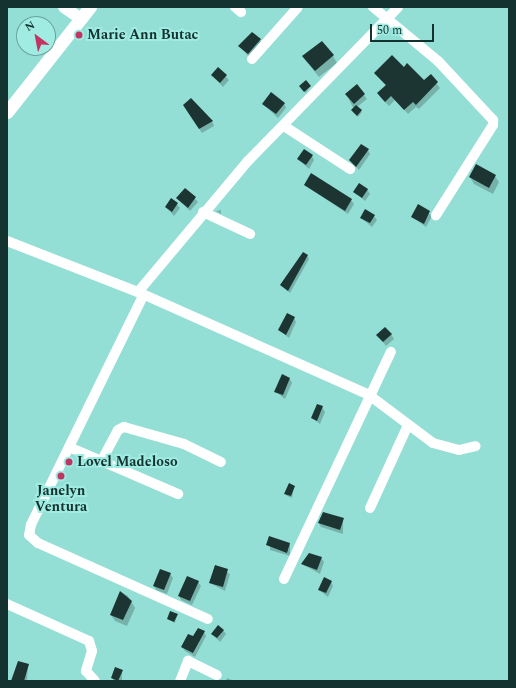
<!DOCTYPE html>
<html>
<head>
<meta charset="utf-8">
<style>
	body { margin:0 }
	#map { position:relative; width:516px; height:688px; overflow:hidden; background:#94dfd5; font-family:Spectral,serif }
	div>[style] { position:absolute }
	.shadow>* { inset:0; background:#0003 }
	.building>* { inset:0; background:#1d3532 }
	.minor>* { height:10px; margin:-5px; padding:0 5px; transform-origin:5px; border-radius:5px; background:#fff }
	.tertiary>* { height:12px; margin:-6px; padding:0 6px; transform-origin:6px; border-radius:6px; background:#fff }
	.secondary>* { height:13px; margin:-6.5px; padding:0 6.5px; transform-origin:6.5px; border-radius:6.5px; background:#fff }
	.dots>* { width:11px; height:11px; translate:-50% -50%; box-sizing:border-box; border:2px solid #a1ece2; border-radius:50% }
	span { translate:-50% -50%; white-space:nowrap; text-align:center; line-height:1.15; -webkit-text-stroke:4px #a1ece2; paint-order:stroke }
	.poi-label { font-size:14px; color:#143330; font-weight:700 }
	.left { translate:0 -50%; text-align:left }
	.frame { position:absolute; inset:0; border:8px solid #143330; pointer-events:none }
	.north { position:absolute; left:16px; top:16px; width:40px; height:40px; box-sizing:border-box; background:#a1ece2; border:1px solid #69a29b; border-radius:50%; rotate:328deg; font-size:11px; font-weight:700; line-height:16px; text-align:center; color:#143330 }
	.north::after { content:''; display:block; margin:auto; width:14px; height:18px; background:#c23462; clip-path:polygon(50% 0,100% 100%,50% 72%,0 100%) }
	.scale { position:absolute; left:370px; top:24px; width:64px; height:18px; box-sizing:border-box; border:2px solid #143330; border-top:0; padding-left:5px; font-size:12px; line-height:14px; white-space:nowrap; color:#143330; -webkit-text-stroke:3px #a1ece2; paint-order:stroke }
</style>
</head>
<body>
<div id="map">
	<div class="shadow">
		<i style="clip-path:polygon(260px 40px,262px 44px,250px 58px,239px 46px)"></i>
		<i style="clip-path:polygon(333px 56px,337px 63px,319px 77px,303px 57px)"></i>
		<i style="clip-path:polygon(218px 68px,229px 80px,223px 87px,212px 75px)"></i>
		<i style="clip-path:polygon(404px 68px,424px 81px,430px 75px,440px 88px,419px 109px,416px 107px,408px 114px,395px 100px,389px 106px,381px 98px,378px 93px,386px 86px,375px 73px)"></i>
		<i style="clip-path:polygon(310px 86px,306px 93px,301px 88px)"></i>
		<i style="clip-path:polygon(357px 86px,367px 99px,357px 107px,362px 112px,358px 117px,346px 94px)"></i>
		<i style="clip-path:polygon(284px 103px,286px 108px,278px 118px,263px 104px)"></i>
		<i style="clip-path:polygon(186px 109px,212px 121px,214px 126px,202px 133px)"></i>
		<i style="clip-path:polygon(368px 150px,370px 154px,359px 170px,350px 160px)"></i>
		<i style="clip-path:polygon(312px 156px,314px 160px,309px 169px,298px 159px)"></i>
		<i style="clip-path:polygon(495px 176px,499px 182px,493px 194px,474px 184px,470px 177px)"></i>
		<i style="clip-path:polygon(305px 185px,351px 200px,354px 204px,348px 214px)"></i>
		<i style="clip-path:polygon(185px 189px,198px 202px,190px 211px,177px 198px)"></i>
		<i style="clip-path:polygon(367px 189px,370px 194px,365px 201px,355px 192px)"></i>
		<i style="clip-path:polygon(172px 199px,180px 208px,174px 216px,166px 207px)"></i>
		<i style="clip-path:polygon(418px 205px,432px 216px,426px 227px,412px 217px)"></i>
		<i style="clip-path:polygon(221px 210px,221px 214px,216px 211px)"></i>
		<i style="clip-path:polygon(374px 216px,377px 220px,372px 227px,361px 218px)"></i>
		<i style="clip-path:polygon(308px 256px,309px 259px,290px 293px,281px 285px)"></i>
		<i style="clip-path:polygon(294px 318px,296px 322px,289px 338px,279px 330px)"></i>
		<i style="clip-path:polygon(391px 334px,394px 339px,386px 346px,378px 335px)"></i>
		<i style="clip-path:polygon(290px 379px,292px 383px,285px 399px,276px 392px)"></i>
		<i style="clip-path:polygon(322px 407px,325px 412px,320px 424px,312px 418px)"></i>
		<i style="clip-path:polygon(294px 486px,292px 498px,287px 496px,286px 494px)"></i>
		<i style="clip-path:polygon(343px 519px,343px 534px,321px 527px,319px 523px)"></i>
		<i style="clip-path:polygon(270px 538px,290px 544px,290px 556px,270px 550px)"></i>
		<i style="clip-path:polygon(321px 558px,324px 562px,320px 574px,302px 564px)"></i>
		<i style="clip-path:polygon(215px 566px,230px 574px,225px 591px,210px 583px)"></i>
		<i style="clip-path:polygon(170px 574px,173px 578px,167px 594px,156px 590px,154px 586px)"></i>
		<i style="clip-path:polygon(198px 582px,201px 586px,192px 605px,181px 600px,179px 596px)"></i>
		<i style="clip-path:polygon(331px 582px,333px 586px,328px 597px,319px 590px)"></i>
		<i style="clip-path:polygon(121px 592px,128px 596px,135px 608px,127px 626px,115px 621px,111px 615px)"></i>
		<i style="clip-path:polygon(177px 615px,175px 623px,168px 619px)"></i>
		<i style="clip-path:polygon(223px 630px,226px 634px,220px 642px,212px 634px)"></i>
		<i style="clip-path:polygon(204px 632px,206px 636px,195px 657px,185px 651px,182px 647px)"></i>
		<i style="clip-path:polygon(28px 665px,27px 681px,12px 681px)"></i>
		<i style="clip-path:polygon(122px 671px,122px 681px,114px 681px,112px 677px)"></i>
		<i style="clip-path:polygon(227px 678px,234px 681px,226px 681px)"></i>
	</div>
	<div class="building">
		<i style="clip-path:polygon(252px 32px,261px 39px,248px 54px,238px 46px)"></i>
		<i style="clip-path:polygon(322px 41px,334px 55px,315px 71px,302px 56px)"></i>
		<i style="clip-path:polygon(392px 55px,404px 67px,407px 63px,424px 80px,431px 74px,438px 82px,416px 105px,413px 102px,404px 110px,391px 96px,385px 102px,377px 93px,386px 85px,374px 73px)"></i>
		<i style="clip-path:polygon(218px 67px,227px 75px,220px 83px,211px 75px)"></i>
		<i style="clip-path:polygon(306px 80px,311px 86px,304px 92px,299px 86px)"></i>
		<i style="clip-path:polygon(357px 84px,365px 94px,354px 104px,345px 94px)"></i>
		<i style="clip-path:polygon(271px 92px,285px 103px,276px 114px,262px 104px)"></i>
		<i style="clip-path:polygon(191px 98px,213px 121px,199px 129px,183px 105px)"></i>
		<i style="clip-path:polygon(356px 105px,362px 110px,357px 116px,351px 110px)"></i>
		<i style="clip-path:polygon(361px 144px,369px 149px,356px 167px,349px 160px)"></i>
		<i style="clip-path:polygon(304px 149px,313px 155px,306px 165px,297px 159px)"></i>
		<i style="clip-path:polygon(476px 164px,496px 175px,489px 188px,469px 177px)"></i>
		<i style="clip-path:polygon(311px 173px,352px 199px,345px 211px,304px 185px)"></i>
		<i style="clip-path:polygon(359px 183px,368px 189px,362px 198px,353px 192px)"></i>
		<i style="clip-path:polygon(185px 188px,196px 197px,188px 208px,176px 198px)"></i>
		<i style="clip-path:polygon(171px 198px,178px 203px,172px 212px,165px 207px)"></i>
		<i style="clip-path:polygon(418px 204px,430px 211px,424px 224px,411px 217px)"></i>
		<i style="clip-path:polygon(365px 209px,375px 215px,370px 223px,360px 218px)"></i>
		<i style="clip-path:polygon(303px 252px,308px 255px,288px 291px,280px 285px)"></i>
		<i style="clip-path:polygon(287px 313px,295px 317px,286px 335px,278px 330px)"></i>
		<i style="clip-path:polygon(385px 327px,392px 334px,383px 342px,376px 335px)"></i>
		<i style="clip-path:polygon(282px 374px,290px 378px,283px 395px,274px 392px)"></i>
		<i style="clip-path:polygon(317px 404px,323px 406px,317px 421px,311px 418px)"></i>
		<i style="clip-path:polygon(289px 483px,295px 486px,291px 496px,284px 494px)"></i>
		<i style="clip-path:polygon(323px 512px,344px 518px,340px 530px,318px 523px)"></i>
		<i style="clip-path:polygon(269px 536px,290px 543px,287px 553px,266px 545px)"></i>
		<i style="clip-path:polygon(309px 553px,322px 557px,317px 570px,301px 564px)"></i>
		<i style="clip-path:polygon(215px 565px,228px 569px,223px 587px,209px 583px)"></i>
		<i style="clip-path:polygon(160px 569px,171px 573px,164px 590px,153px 586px)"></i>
		<i style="clip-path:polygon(187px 576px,199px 581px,190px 601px,178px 596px)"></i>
		<i style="clip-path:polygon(324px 577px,332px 581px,326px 593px,318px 590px)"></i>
		<i style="clip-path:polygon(120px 591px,132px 601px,123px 620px,110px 615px)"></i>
		<i style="clip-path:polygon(170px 611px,178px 614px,174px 622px,167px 619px)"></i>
		<i style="clip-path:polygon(218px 625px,224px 630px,217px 638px,211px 634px)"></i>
		<i style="clip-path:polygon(198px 628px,205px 631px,193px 653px,181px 647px,188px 634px,193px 636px)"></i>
		<i style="clip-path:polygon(18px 661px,29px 664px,24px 681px,11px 681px)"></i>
		<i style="clip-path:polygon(115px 667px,123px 670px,118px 681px,111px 678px)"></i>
	</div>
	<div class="minor">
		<i style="left:235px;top:7px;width:8px;rotate:40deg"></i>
		<i style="left:373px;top:7px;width:85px;rotate:39.7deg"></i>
		<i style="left:438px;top:61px;width:81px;rotate:47deg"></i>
		<i style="left:493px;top:120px;width:5px;rotate:90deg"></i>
		<i style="left:493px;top:125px;width:107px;rotate:122.3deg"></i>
		<i style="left:252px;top:59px;width:69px;rotate:-48.5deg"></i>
		<i style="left:284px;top:126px;width:79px;rotate:33.1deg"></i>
		<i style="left:203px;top:212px;width:52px;rotate:25.1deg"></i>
		<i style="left:7px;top:241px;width:141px;rotate:21.3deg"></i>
		<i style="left:138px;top:292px;width:253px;rotate:24deg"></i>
		<i style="left:369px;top:395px;width:80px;rotate:36.9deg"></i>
		<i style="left:433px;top:443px;width:27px;rotate:15deg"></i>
		<i style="left:459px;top:450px;width:17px;rotate:-13deg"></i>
		<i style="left:138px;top:292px;width:170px;rotate:-50deg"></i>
		<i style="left:247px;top:162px;width:216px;rotate:-45.7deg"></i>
		<i style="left:143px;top:296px;width:255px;rotate:116.1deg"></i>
		<i style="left:31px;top:525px;width:10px;rotate:101deg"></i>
		<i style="left:29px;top:535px;width:12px;rotate:42deg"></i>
		<i style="left:38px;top:543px;width:186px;rotate:24.1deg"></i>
		<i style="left:69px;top:447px;width:119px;rotate:23.3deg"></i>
		<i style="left:101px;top:462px;width:36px;rotate:-62deg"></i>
		<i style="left:118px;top:430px;width:7px;rotate:-27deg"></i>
		<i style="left:124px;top:427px;width:62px;rotate:15.8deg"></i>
		<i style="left:184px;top:444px;width:41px;rotate:25.9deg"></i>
		<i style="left:370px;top:508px;width:91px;rotate:-65.4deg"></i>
		<i style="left:284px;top:579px;width:251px;rotate:-64.8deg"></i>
		<i style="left:7px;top:604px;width:90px;rotate:24.3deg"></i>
		<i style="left:89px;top:641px;width:10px;rotate:73deg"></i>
		<i style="left:92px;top:651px;width:21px;rotate:107deg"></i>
		<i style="left:86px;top:671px;width:13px;rotate:48deg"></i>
		<i style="left:180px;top:681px;width:22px;rotate:-68deg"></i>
		<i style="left:188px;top:661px;width:32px;rotate:26deg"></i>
	</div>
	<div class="tertiary">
		<i style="left:64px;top:7px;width:21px;rotate:35deg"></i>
	</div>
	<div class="secondary">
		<i style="left:7px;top:112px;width:134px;rotate:-51.7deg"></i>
	</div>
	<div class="dots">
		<i style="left:79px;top:35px;background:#c23462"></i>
		<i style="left:69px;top:462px;background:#c23462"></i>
		<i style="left:61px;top:476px;background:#c23462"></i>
	</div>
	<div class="poi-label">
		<span class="left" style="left:87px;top:35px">Marie Ann Butac</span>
		<span class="left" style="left:77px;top:462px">Lovel Madeloso</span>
		<span style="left:61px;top:499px">Janelyn<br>Ventura</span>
	</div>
	<div class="frame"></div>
	<div class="north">N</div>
	<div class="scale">50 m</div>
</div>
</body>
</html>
